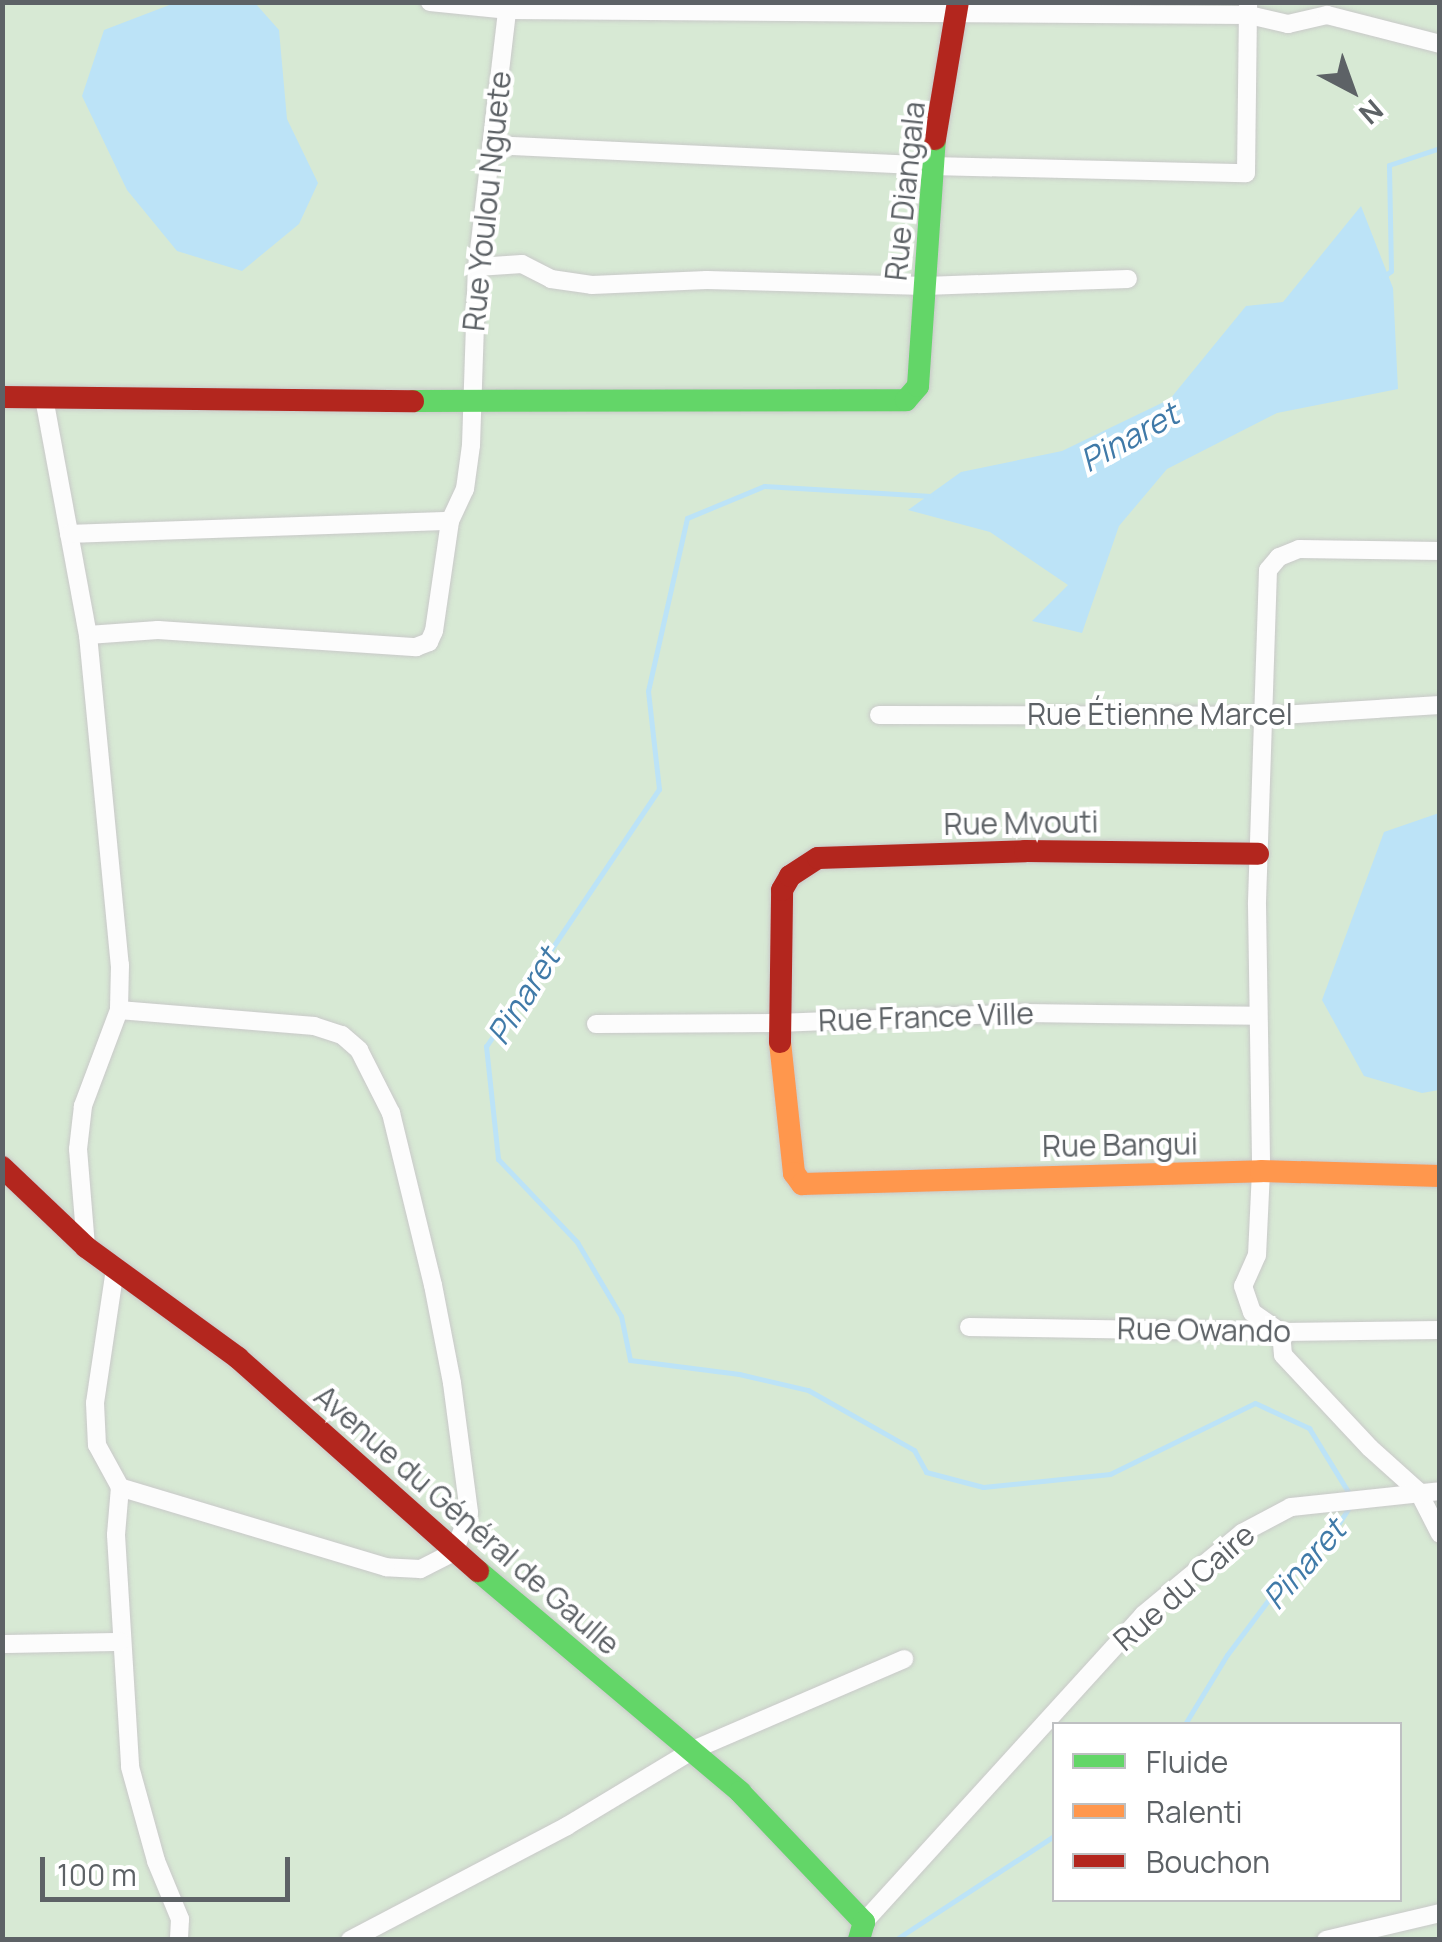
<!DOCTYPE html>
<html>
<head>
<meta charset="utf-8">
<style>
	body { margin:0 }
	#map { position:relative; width:1442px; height:1942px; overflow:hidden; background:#eeece8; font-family:Manrope,sans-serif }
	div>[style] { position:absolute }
	.green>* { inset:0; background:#d7e9d4 }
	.water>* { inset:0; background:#bce3f7 }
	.stream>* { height:5px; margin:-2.5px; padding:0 2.5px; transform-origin:2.5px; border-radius:2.5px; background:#bce3f7 }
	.roads { filter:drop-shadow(0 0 2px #c9c9c9) drop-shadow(0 0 2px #c9c9c9) }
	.street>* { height:18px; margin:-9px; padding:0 9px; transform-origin:9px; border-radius:9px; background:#fcfcfc }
	.fast>* { height:22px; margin:-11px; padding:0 11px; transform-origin:11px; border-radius:11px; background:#63d668 }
	.slow>* { height:22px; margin:-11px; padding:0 11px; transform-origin:11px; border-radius:11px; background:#ff974d }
	.jam>* { height:22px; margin:-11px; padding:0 11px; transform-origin:11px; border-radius:11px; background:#b3261e }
	span { translate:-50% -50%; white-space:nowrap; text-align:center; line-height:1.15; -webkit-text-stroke:8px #fff; paint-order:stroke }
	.street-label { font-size:30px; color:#5d6266 }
	.water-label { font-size:32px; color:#407aa8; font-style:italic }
	.frame { position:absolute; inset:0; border:5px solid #5d6266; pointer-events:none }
	.legend { position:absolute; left:1052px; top:1722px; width:350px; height:180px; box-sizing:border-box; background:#fff; border:2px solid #bec0c2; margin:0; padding:12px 18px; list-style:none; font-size:30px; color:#5d6266 }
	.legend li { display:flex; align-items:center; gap:20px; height:50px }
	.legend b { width:50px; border:2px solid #bec0c2 }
	.north { position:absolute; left:1302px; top:40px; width:100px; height:100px; -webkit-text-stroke:8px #fff; paint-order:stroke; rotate:139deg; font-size:28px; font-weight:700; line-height:40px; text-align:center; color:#5d6266 }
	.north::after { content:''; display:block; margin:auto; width:35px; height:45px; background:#5d6266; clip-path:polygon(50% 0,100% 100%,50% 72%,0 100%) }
	.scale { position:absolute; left:40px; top:1857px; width:250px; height:45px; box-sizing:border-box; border:5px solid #5d6266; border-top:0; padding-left:12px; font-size:30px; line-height:35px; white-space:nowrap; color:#5d6266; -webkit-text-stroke:8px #fff; paint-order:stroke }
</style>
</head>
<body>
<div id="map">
	<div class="green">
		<i style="clip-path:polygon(evenodd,3px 3px,1439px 3px,1439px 1939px,3px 1940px,3px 3px,1054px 1724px,1400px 1724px,1400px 1900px,1054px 1900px,1054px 1724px)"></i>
	</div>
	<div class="water">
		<i style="clip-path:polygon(255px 3px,279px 30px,287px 119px,318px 183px,299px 224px,242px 271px,177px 251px,127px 190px,82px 96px,104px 30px,172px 4px)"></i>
		<i style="clip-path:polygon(1361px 206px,1393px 288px,1398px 389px,1277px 413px,1167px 469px,1119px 526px,1082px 633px,1032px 621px,1068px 585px,990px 532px,908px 510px,961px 472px,1062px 451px,1170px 399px,1246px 306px,1283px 302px)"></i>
		<i style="clip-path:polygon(1439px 813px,1439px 1090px,1422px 1093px,1364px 1076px,1322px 1000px,1384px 832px)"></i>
	</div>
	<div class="stream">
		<i style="left:1383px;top:277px;width:10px;rotate:-37deg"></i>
		<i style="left:1391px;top:271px;width:106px;rotate:-91.1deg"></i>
		<i style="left:1389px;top:165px;width:54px;rotate:-18.4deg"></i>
		<i style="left:931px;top:496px;width:167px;rotate:-176.6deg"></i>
		<i style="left:764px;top:486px;width:83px;rotate:157.4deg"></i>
		<i style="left:687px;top:518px;width:177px;rotate:102.7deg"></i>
		<i style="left:648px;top:691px;width:99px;rotate:83.6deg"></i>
		<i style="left:659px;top:789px;width:310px;rotate:123.9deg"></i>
		<i style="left:486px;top:1046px;width:114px;rotate:83.9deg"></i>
		<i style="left:498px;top:1159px;width:115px;rotate:46.4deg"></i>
		<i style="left:577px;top:1242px;width:86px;rotate:59.3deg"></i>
		<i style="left:621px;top:1316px;width:45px;rotate:78.4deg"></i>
		<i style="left:630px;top:1360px;width:110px;rotate:7.3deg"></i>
		<i style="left:739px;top:1374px;width:71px;rotate:13.1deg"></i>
		<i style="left:808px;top:1390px;width:122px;rotate:29.5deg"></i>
		<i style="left:914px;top:1450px;width:25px;rotate:61deg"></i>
		<i style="left:926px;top:1472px;width:59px;rotate:14.7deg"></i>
		<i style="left:983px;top:1487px;width:128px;rotate:-5.8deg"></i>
		<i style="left:1110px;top:1474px;width:161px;rotate:-26.1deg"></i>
		<i style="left:1255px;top:1403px;width:60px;rotate:24.8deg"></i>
		<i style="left:1309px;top:1428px;width:79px;rotate:58.5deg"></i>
		<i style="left:1185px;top:1724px;width:81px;rotate:-58.7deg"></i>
		<i style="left:1227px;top:1655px;width:85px;rotate:-53.1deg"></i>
		<i style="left:1278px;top:1587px;width:60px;rotate:-40.9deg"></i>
		<i style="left:1323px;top:1548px;width:50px;rotate:-57.3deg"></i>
		<i style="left:895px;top:1940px;width:190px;rotate:-33.2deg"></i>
	</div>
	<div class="roads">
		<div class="street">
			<i style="left:430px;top:2px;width:77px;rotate:5.9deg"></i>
			<i style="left:507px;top:10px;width:742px;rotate:0.39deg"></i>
			<i style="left:1249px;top:15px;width:40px;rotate:13deg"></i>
			<i style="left:1288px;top:24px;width:40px;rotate:-13deg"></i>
			<i style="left:1327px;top:15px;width:117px;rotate:14.4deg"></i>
			<i style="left:491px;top:145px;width:441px;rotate:2.7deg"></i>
			<i style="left:931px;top:166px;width:315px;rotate:1.3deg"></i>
			<i style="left:1246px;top:173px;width:169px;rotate:-89.3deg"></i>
			<i style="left:477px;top:267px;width:45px;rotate:-3.8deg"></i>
			<i style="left:522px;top:264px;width:33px;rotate:27deg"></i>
			<i style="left:551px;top:279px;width:41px;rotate:8.3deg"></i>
			<i style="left:592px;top:285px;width:115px;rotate:-2.5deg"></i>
			<i style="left:707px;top:280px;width:218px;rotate:1.6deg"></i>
			<i style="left:925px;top:286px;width:203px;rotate:-2deg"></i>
			<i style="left:44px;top:398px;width:241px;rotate:79.5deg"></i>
			<i style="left:88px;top:635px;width:332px;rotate:84.5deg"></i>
			<i style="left:120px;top:965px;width:45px;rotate:91.3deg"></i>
			<i style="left:119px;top:1010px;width:103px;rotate:110.6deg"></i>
			<i style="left:83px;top:1106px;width:43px;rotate:96.6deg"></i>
			<i style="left:78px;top:1149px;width:98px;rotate:85.3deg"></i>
			<i style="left:69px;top:534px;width:381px;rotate:-2deg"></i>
			<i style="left:1440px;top:551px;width:141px;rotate:-179.2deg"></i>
			<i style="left:1299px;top:549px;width:22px;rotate:158deg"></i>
			<i style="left:1279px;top:557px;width:17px;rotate:130deg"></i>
			<i style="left:1268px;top:570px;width:335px;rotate:91.9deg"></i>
			<i style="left:1257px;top:905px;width:266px;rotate:89.1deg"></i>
			<i style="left:1261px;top:1171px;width:84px;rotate:92.7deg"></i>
			<i style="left:1257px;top:1255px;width:34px;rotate:114deg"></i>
			<i style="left:1243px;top:1286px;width:28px;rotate:71deg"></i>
			<i style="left:1252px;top:1312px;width:35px;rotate:35deg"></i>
			<i style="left:1281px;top:1332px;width:23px;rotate:85deg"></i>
			<i style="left:1283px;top:1355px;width:127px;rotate:46.9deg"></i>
			<i style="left:1370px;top:1448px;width:64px;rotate:41.9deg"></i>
			<i style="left:1418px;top:1491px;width:48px;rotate:62.9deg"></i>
			<i style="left:88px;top:635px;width:70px;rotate:-4.1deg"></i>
			<i style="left:158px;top:630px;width:259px;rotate:3.8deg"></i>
			<i style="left:416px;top:647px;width:14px;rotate:-21deg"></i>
			<i style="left:429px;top:642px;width:12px;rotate:-66deg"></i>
			<i style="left:434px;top:631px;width:111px;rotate:-81.7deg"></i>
			<i style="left:450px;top:521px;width:35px;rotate:-65deg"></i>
			<i style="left:465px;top:489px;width:44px;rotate:-82.2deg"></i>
			<i style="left:471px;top:445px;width:178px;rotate:-88.1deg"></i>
			<i style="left:477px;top:267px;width:266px;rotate:-83.3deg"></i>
			<i style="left:879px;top:715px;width:386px;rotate:0.1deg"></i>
			<i style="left:1265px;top:716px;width:175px;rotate:-3.6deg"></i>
			<i style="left:119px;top:1010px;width:196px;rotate:4.7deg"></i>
			<i style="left:314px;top:1026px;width:29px;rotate:18deg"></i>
			<i style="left:342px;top:1035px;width:23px;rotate:41deg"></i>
			<i style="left:359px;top:1050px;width:71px;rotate:63.1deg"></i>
			<i style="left:391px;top:1113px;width:177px;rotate:76.3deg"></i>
			<i style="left:433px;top:1285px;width:100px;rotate:79deg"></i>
			<i style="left:452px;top:1383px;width:131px;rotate:82.5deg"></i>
			<i style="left:469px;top:1513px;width:42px;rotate:111deg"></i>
			<i style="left:454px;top:1552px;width:38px;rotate:153deg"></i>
			<i style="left:420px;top:1569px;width:34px;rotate:-177deg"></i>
			<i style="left:386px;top:1567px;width:278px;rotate:-163.3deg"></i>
			<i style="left:596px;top:1024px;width:182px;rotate:-0.3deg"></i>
			<i style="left:778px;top:1023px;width:246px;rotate:-2.3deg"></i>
			<i style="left:1024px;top:1013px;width:233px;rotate:0.7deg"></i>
			<i style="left:115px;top:1269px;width:135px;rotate:98.5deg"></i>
			<i style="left:95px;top:1403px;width:42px;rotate:87.3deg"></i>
			<i style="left:97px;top:1445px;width:48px;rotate:61.3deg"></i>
			<i style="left:120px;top:1487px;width:48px;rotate:94.8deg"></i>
			<i style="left:116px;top:1535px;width:232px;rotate:86.5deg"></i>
			<i style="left:130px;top:1767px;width:98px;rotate:74.5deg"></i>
			<i style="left:156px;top:1861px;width:63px;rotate:67.5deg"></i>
			<i style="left:180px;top:1919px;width:21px;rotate:93deg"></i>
			<i style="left:969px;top:1327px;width:312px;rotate:0.9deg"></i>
			<i style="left:1281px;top:1332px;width:159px;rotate:-0.7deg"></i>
			<i style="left:2px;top:1644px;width:118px;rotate:-1deg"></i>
			<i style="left:864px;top:1922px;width:415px;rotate:-47.7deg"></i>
			<i style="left:1143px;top:1615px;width:129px;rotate:-39.6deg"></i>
			<i style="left:1242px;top:1533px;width:55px;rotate:-28deg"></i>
			<i style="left:1291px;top:1507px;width:150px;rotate:-6.1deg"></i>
			<i style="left:350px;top:1940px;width:245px;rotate:-27.7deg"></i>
			<i style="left:567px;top:1826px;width:147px;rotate:-31.1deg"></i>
			<i style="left:693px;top:1750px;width:230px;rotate:-23.3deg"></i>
			<i style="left:1326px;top:1940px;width:117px;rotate:-13.3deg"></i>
		</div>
		<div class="fast">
			<i style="left:413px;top:401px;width:493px;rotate:-0.1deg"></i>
			<i style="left:906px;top:400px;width:18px;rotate:-49deg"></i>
			<i style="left:918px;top:386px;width:248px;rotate:-86.1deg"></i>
			<i style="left:478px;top:1571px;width:343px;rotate:40.1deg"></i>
			<i style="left:740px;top:1792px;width:180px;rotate:46.4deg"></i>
			<i style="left:864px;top:1922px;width:19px;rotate:106deg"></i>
		</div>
		<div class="slow">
			<i style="left:780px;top:1042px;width:132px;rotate:83.9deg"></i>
			<i style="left:794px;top:1173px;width:14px;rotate:54deg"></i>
			<i style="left:802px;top:1184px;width:459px;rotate:-1.6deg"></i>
			<i style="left:1261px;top:1171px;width:179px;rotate:1.6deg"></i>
		</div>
		<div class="jam">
			<i style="left:935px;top:139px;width:139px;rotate:-80.5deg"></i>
			<i style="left:2px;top:397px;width:411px;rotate:0.6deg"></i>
			<i style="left:780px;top:1042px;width:152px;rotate:-89.2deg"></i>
			<i style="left:782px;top:890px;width:16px;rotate:-60deg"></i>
			<i style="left:790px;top:876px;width:33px;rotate:-33deg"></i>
			<i style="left:818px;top:858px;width:207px;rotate:-1.9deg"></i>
			<i style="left:1025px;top:851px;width:233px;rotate:0.7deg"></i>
			<i style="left:2px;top:1167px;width:116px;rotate:43.6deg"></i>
			<i style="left:86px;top:1247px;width:188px;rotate:36.1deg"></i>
			<i style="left:238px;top:1358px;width:321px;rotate:41.6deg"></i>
		</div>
	</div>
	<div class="street-label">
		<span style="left:905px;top:191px;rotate:-84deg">Rue Diangala</span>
		<span style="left:487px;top:201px;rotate:-84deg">Rue Youlou Nguete</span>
		<span style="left:1160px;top:714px">Rue Étienne Marcel</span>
		<span style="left:1021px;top:823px;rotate:-1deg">Rue Mvouti</span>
		<span style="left:926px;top:1017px;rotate:-2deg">Rue France Ville</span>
		<span style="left:1120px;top:1145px;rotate:-1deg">Rue Bangui</span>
		<span style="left:1204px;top:1330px;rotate:1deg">Rue Owando</span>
		<span style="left:467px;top:1520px;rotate:41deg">Avenue du Général de Gaulle</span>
		<span style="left:1184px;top:1587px;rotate:-41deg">Rue du Caire</span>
	</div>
	<div class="water-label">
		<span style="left:1129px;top:437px;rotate:-29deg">Pinaret</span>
		<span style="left:523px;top:996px;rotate:-58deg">Pinaret</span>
		<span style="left:1304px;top:1564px;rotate:-49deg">Pinaret</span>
	</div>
	<div class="frame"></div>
	<ul class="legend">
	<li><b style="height:12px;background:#63d668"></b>Fluide</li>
	<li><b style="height:12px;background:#ff974d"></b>Ralenti</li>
	<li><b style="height:12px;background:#b3261e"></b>Bouchon</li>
	</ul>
	<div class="north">N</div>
	<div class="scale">100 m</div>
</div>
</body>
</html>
